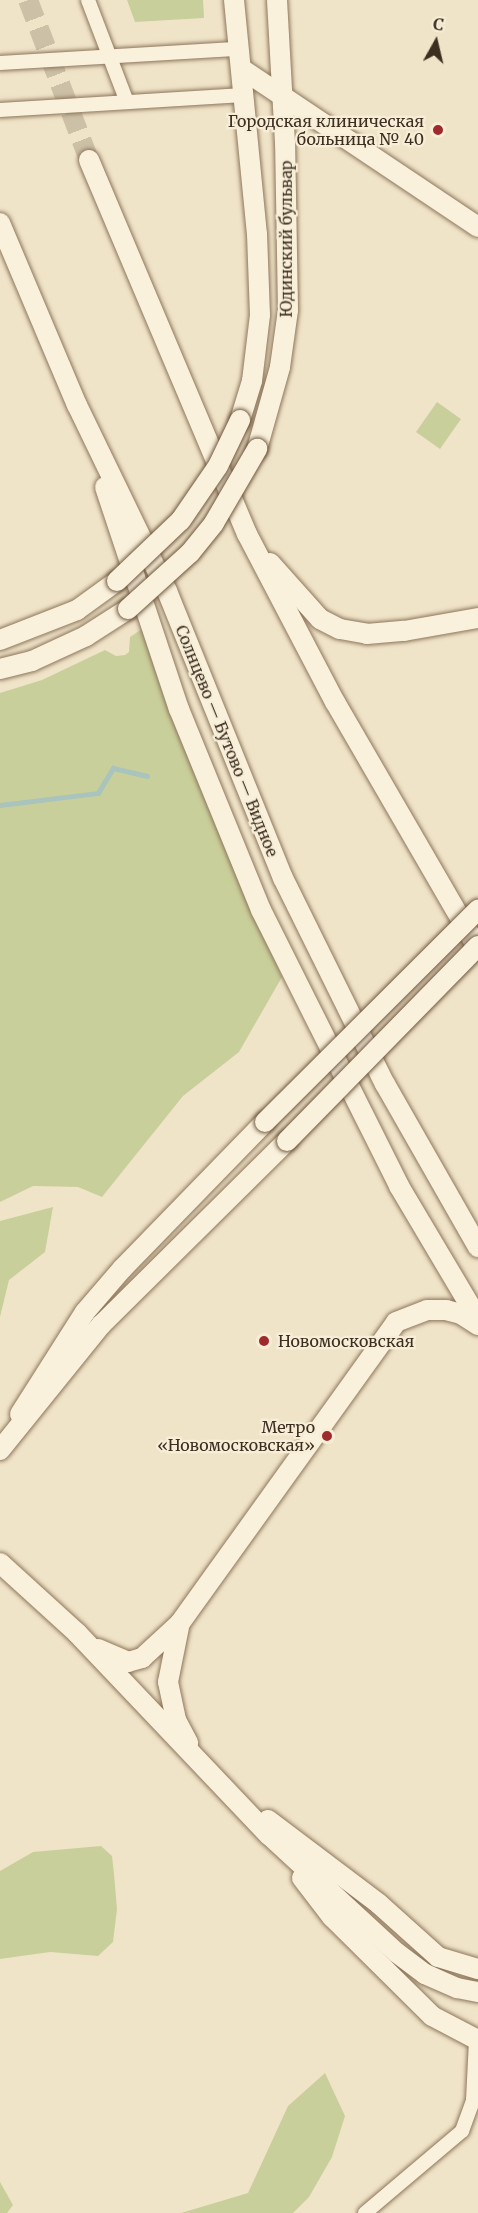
<!DOCTYPE html>
<html>
<head>
<meta charset="utf-8">
<style>
	body { margin:0 }
	#map { position:relative; width:478px; height:2213px; overflow:hidden; background:#f0e4c8; font-family:Merriweather,serif }
	div>[style] { position:absolute }
	.green>* { inset:0; background:#c9cf9b }
	.stream>* { height:4.5px; margin:-2.25px; padding:0 2.25px; transform-origin:2.25px; border-radius:2.25px; background:#a9c4bc }
	.secondary-tunnel>* { height:20px; margin-top:-10px; transform-origin:0; background:repeating-linear-gradient(90deg,#ccc0a6 0 20px,transparent 0 30px) }
	.roads { filter:drop-shadow(0 0 2px #8d765c) drop-shadow(0 0 2px #8d765c) }
	.street>* { height:14px; margin:-7px; padding:0 7px; transform-origin:7px; border-radius:7px; background:#faf1dc }
	.secondary>* { height:20px; margin:-10px; padding:0 10px; transform-origin:10px; border-radius:10px; background:#faf1dc }
	.bridges { filter:drop-shadow(0 0 2px #6f573f) drop-shadow(0 0 2px #6f573f) }
	.secondary-bridge>* { height:20px; margin:-10px; padding:0 10px; transform-origin:10px; border-radius:10px; background:#faf1dc }
	.dots>* { width:16px; height:16px; translate:-50% -50%; box-sizing:border-box; border:3px solid #f7eed8; border-radius:50% }
	span { translate:-50% -50%; white-space:nowrap; text-align:center; line-height:1.15; -webkit-text-stroke:4.5px #f7eed8; paint-order:stroke }
	.poi-label { font-size:16px; color:#3d2e20 }
	.right { translate:-100% -50%; text-align:right }
	.left { translate:0 -50%; text-align:left }
	.street-label { font-size:16px; color:#3d2e20 }
	.north { position:absolute; left:406px; top:12px; width:60px; height:60px; -webkit-text-stroke:4px #f7eed8; paint-order:stroke; rotate:8deg; font-size:16px; font-weight:700; line-height:24px; text-align:center; color:#3d2e20 }
	.north::after { content:''; display:block; margin:auto; width:21px; height:27px; background:#3d2e20; clip-path:polygon(50% 0,100% 100%,50% 72%,0 100%) }
</style>
</head>
<body>
<div id="map">
	<div class="green">
		<i style="clip-path:polygon(127px 0,203px 0,204px 18px,135px 22px)"></i>
		<i style="clip-path:polygon(437px 402px,461px 419px,440px 449px,416px 432px)"></i>
		<i style="clip-path:polygon(145px 627px,238px 874px,282px 977px,239px 1052px,183px 1096px,102px 1197px,78px 1187px,33px 1186px,0 1202px,0 693px,42px 680px,105px 650px,116px 656px,125px 655px,129px 652px,130px 637px)"></i>
		<i style="clip-path:polygon(53px 1207px,45px 1252px,9px 1280px,0 1317px,0 1221px)"></i>
		<i style="clip-path:polygon(101px 1846px,112px 1856px,114px 1874px,117px 1909px,113px 1942px,98px 1956px,50px 1952px,0 1959px,0 1871px,33px 1852px)"></i>
		<i style="clip-path:polygon(325px 2073px,345px 2116px,332px 2157px,309px 2197px,293px 2213px,181px 2213px,248px 2193px,288px 2106px)"></i>
		<i style="clip-path:polygon(0 2182px,13px 2205px,7px 2213px,0 2213px)"></i>
	</div>
	<div class="stream">
		<i style="left:0;top:805px;width:99px;rotate:-7deg"></i>
		<i style="left:98px;top:793px;width:29px;rotate:-59deg"></i>
		<i style="left:113px;top:768px;width:35px;rotate:13deg"></i>
	</div>
	<div class="secondary-tunnel">
		<i style="left:28px;top:0;width:171px;rotate:69.1deg"></i>
	</div>
	<div class="roads">
		<div class="street">
			<i style="left:88px;top:0;width:109px;rotate:69.1deg"></i>
			<i style="left:0;top:63px;width:239px;rotate:-3.4deg"></i>
			<i style="left:0;top:110px;width:244px;rotate:-3.5deg"></i>
			<i style="left:365px;top:2213px;width:127px;rotate:-40.2deg"></i>
			<i style="left:462px;top:2131px;width:33px;rotate:-70deg"></i>
			<i style="left:473px;top:2100px;width:60px;rotate:-87.1deg"></i>
		</div>
		<div class="secondary">
			<i style="left:234px;top:0;width:235px;rotate:84.4deg"></i>
			<i style="left:257px;top:234px;width:81px;rotate:87.9deg"></i>
			<i style="left:260px;top:315px;width:66px;rotate:96.9deg"></i>
			<i style="left:252px;top:381px;width:41px;rotate:107.1deg"></i>
			<i style="left:242px;top:69px;width:284px;rotate:33.8deg"></i>
			<i style="left:89px;top:160px;width:406px;rotate:67.1deg"></i>
			<i style="left:247px;top:534px;width:190px;rotate:62.4deg"></i>
			<i style="left:335px;top:702px;width:285px;rotate:59.9deg"></i>
			<i style="left:0;top:223px;width:198px;rotate:67.1deg"></i>
			<i style="left:77px;top:405px;width:207px;rotate:64.2deg"></i>
			<i style="left:167px;top:591px;width:310px;rotate:68deg"></i>
			<i style="left:283px;top:878px;width:230px;rotate:63.7deg"></i>
			<i style="left:385px;top:1084px;width:188px;rotate:60.3deg"></i>
			<i style="left:257px;top:449px;width:85px;rotate:-74.3deg"></i>
			<i style="left:280px;top:367px;width:58px;rotate:-82deg"></i>
			<i style="left:288px;top:310px;width:167px;rotate:-91deg"></i>
			<i style="left:285px;top:143px;width:143px;rotate:-93.2deg"></i>
			<i style="left:105px;top:487px;width:234px;rotate:71.6deg"></i>
			<i style="left:179px;top:709px;width:217px;rotate:67.8deg"></i>
			<i style="left:261px;top:910px;width:309px;rotate:63.4deg"></i>
			<i style="left:399px;top:1186px;width:155px;rotate:59.3deg"></i>
			<i style="left:270px;top:563px;width:75px;rotate:48.2deg"></i>
			<i style="left:320px;top:619px;width:22px;rotate:27deg"></i>
			<i style="left:340px;top:629px;width:27px;rotate:10deg"></i>
			<i style="left:367px;top:634px;width:37px;rotate:-5deg"></i>
			<i style="left:404px;top:631px;width:75px;rotate:-10deg"></i>
			<i style="left:0;top:640px;width:83px;rotate:-21.3deg"></i>
			<i style="left:77px;top:610px;width:49px;rotate:-35.9deg"></i>
			<i style="left:0;top:669px;width:33px;rotate:-14deg"></i>
			<i style="left:32px;top:661px;width:60px;rotate:-24.8deg"></i>
			<i style="left:86px;top:636px;width:50px;rotate:-32.7deg"></i>
			<i style="left:20px;top:1414px;width:121px;rotate:-57.5deg"></i>
			<i style="left:85px;top:1312px;width:57px;rotate:-49.3deg"></i>
			<i style="left:122px;top:1269px;width:205px;rotate:-45.8deg"></i>
			<i style="left:0;top:1450px;width:161px;rotate:-51.1deg"></i>
			<i style="left:101px;top:1325px;width:262px;rotate:-44.7deg"></i>
			<i style="left:0;top:1563px;width:104px;rotate:42.3deg"></i>
			<i style="left:77px;top:1633px;width:279px;rotate:46.5deg"></i>
			<i style="left:269px;top:1835px;width:174px;rotate:42.7deg"></i>
			<i style="left:397px;top:1953px;width:35px;rotate:37deg"></i>
			<i style="left:425px;top:1974px;width:35px;rotate:24deg"></i>
			<i style="left:457px;top:1988px;width:21px;rotate:11deg"></i>
			<i style="left:179px;top:1627px;width:56px;rotate:101.3deg"></i>
			<i style="left:168px;top:1682px;width:39px;rotate:78deg"></i>
			<i style="left:176px;top:1720px;width:26px;rotate:62deg"></i>
			<i style="left:98px;top:1649px;width:33px;rotate:23deg"></i>
			<i style="left:128px;top:1662px;width:15px;rotate:-16deg"></i>
			<i style="left:142px;top:1658px;width:52px;rotate:-42.6deg"></i>
			<i style="left:180px;top:1623px;width:370px;rotate:-54.3deg"></i>
			<i style="left:396px;top:1322px;width:33px;rotate:-21deg"></i>
			<i style="left:427px;top:1310px;width:19px"></i>
			<i style="left:446px;top:1310px;width:16px;rotate:15deg"></i>
			<i style="left:461px;top:1314px;width:20px;rotate:33deg"></i>
			<i style="left:268px;top:1820px;width:139px;rotate:37.1deg"></i>
			<i style="left:379px;top:1904px;width:79px;rotate:41.9deg"></i>
			<i style="left:438px;top:1957px;width:42px;rotate:16.7deg"></i>
			<i style="left:302px;top:1878px;width:49px;rotate:52.4deg"></i>
			<i style="left:332px;top:1917px;width:141px;rotate:44.7deg"></i>
			<i style="left:432px;top:2016px;width:52px;rotate:27.6deg"></i>
		</div>
	</div>
	<div class="bridges">
		<div class="secondary-bridge">
			<i style="left:117px;top:581px;width:88px;rotate:-43.6deg"></i>
			<i style="left:181px;top:520px;width:65px;rotate:-55.6deg"></i>
			<i style="left:218px;top:466px;width:51px;rotate:-64.4deg"></i>
			<i style="left:128px;top:609px;width:84px;rotate:-42.1deg"></i>
			<i style="left:190px;top:553px;width:38px;rotate:-51deg"></i>
			<i style="left:214px;top:523px;width:86px;rotate:-59.8deg"></i>
			<i style="left:265px;top:1122px;width:301px;rotate:-44.9deg"></i>
			<i style="left:287px;top:1141px;width:273px;rotate:-45.6deg"></i>
		</div>
	</div>
	<div class="dots">
		<i style="left:438px;top:130px;background:#9e2a2b"></i>
		<i style="left:264px;top:1341px;background:#9e2a2b"></i>
		<i style="left:327px;top:1436px;background:#9e2a2b"></i>
	</div>
	<div class="poi-label">
		<span class="right" style="left:424px;top:130px">Городская клиническая<br>больница № 40</span>
		<span class="left" style="left:278px;top:1341px">Новомосковская</span>
		<span class="right" style="left:315px;top:1436px">Метро<br>«Новомосковская»</span>
	</div>
	<div class="street-label">
		<span style="left:286px;top:239px;rotate:-90deg">Юдинский бульвар</span>
		<span style="left:227px;top:741px;rotate:68deg">Солнцево — Бутово — Видное</span>
	</div>
	<div class="north">С</div>
</div>
</body>
</html>
